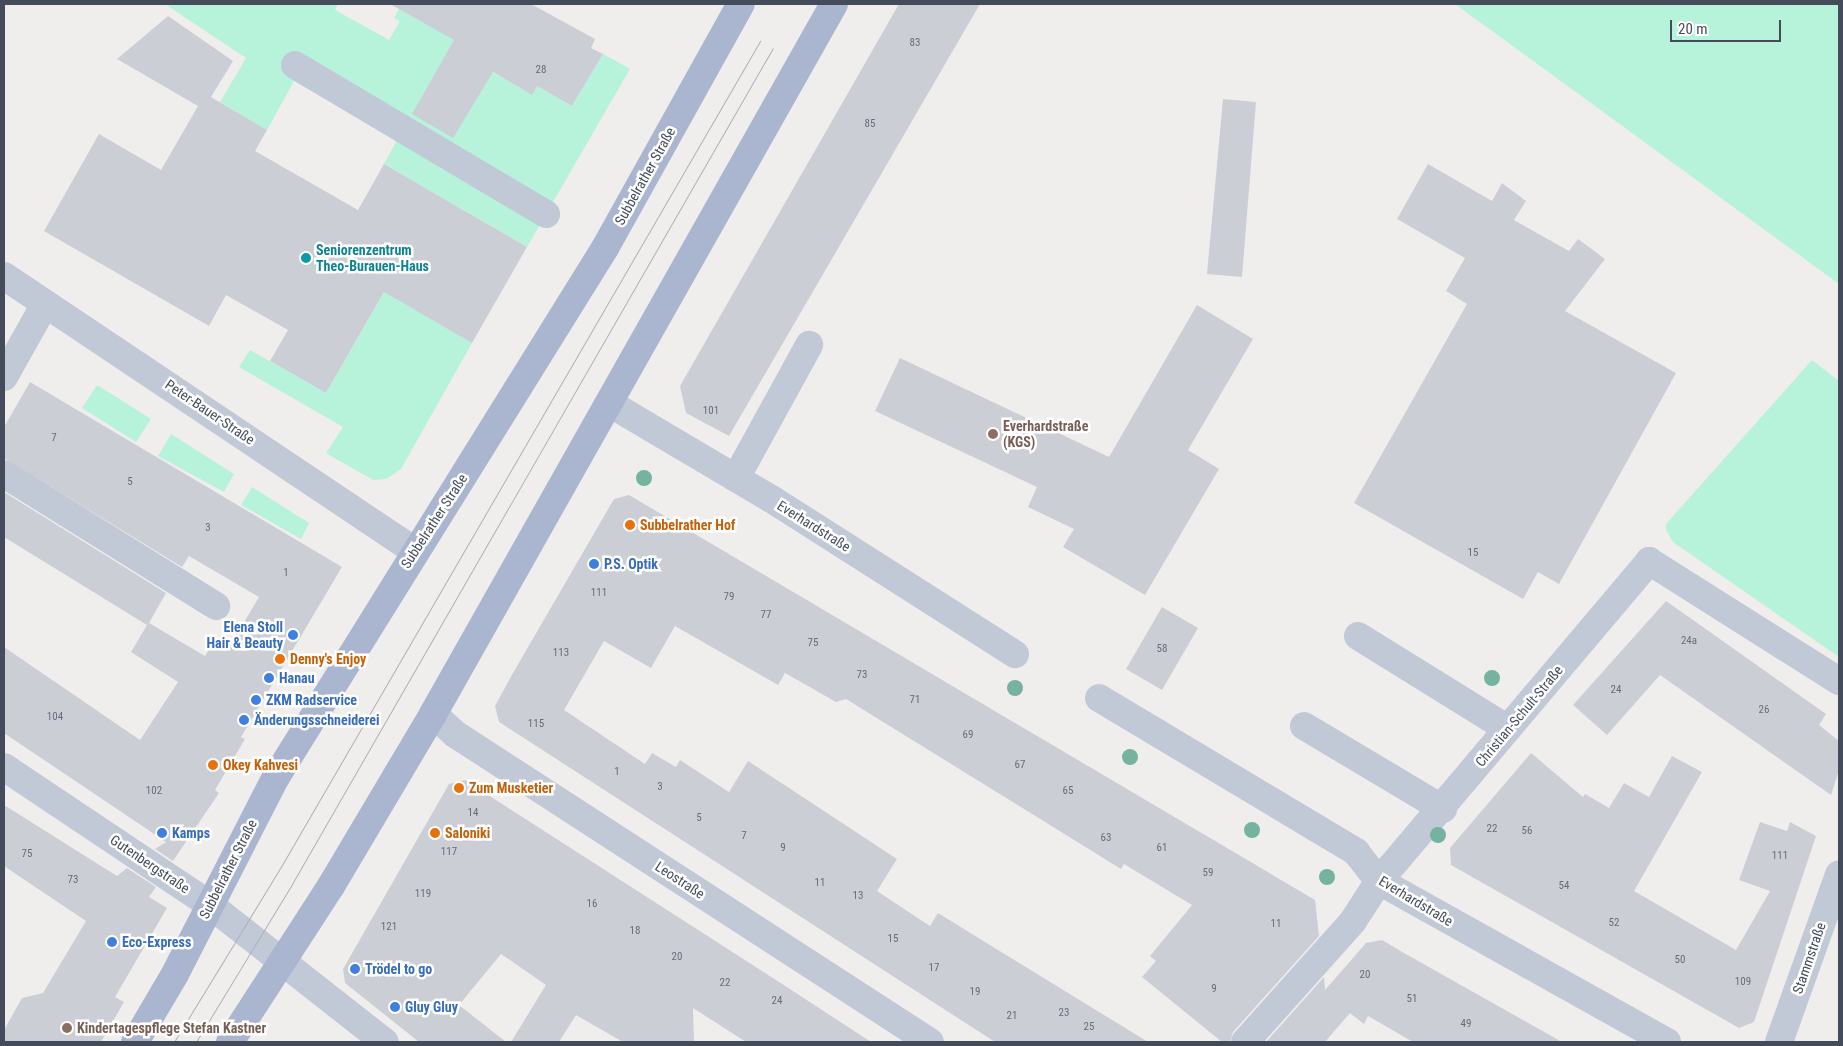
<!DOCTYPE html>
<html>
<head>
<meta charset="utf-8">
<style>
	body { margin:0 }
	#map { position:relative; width:1843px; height:1046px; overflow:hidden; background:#f0eeed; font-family:"Roboto Condensed",sans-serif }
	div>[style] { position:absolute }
	.green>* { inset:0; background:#b7f2da }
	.building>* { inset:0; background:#ccced6 }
	.minor>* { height:28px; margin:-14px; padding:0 14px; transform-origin:14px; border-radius:14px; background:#c2c9d6 }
	.major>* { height:28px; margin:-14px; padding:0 14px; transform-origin:14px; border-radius:14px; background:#aab5cf }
	.tram>* { height:1px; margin:-0.5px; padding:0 0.5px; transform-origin:0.5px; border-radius:0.5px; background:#afb0b8 }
	.trees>* { width:16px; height:16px; margin:-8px; border-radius:50%; background:#75b3a0 }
	.dots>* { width:14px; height:14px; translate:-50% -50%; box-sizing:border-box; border:2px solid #fff; border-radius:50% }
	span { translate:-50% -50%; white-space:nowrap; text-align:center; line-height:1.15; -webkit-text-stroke:5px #fff; paint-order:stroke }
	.number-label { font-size:11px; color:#666c7a }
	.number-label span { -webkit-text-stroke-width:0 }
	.street-label { font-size:14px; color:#444c5c }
	.culture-label { font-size:14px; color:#0d838f; font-weight:700 }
	.left { translate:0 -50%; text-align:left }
	.education-label { font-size:14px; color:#785e54; font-weight:700 }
	.food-label { font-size:14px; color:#c56008; font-weight:700 }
	.shop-label { font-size:14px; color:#366cbe; font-weight:700 }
	.right { translate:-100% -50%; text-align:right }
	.frame { position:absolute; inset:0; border:5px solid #444c5c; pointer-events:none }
	.scale { position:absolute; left:1670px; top:20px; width:111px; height:22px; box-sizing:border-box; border:2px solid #444c5c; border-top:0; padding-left:6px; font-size:15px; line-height:18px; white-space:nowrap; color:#444c5c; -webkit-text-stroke:4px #fff; paint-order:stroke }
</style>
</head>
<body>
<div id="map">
	<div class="green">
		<i style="clip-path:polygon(165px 4px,338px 4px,335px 10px,389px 40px,400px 21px,394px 18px,399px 9px,466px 46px,462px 55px,531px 94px,537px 86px,572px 106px,603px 54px,630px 69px,527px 247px,384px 164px,397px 140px,294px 81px,267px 130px,220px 102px,246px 58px)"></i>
		<i style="clip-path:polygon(1455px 4px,1839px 4px,1839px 284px)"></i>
		<i style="clip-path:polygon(397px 270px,472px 343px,401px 469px,386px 479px,373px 480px,326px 453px,343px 427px,239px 367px,250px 350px,326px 393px)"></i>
		<i style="clip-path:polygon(1812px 360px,1839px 381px,1839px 657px,1673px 542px,1666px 530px,1666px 524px)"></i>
		<i style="clip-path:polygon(97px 385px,151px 419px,136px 442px,82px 408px)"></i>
		<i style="clip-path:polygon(171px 434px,234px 474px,224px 492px,158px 456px)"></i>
		<i style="clip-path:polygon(252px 487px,309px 523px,301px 539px,241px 505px)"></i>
	</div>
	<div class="building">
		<i style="clip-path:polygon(390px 4px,531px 4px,595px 39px,591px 48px,603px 54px,572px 106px,537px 86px,532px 95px,493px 72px,453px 138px,412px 114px,454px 40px)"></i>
		<i style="clip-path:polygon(899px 4px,980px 4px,729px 436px,686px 413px,680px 386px)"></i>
		<i style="clip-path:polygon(168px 16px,233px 61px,211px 97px,267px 130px,255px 151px,358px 210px,384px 164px,527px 247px,472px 343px,384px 292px,326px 393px,270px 361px,288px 330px,226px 295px,209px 326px,44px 231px,99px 134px,161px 170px,198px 106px,117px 59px)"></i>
		<i style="clip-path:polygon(1223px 99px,1256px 102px,1242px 277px,1207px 274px)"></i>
		<i style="clip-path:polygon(1428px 164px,1492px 201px,1502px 183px,1526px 201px,1514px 220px,1569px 251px,1578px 239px,1605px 259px,1565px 311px,1676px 373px,1559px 584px,1538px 572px,1523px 599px,1354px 503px,1467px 304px,1446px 291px,1465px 258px,1397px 219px)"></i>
		<i style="clip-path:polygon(1197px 305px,1253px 339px,1188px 450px,1219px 469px,1145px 595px,1063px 547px,1074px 529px,1028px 507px,1037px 487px,875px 411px,900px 358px,1109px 457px)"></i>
		<i style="clip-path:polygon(30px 382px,342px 567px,241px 737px,245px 739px,215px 790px,219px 793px,173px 861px,155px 849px,166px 842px,4px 733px,4px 647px,140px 740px,178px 682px,131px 652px,147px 625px,4px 537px,4px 492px,166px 593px,149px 623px,205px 656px,216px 638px,230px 646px,259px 597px,189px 556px,182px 567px,4px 458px,4px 427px)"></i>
		<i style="clip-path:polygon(629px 495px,1315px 900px,1319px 936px,1233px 1032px,1230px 1042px,1222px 1042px,1142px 977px,1156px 961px,1150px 956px,1192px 905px,1124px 864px,1121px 869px,846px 699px,836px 702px,785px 673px,778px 685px,675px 626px,651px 668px,604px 641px,564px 710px,645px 764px,652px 753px,676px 767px,680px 760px,729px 792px,748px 761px,897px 859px,877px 891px,930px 926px,938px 913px,1148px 1042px,995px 1042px,499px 722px,495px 706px,513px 673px,614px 499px)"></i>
		<i style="clip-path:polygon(1666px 601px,1826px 714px,1819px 725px,1839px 741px,1839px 770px,1831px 795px,1660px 675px,1607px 735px,1573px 705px)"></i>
		<i style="clip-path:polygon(1162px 607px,1198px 628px,1162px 690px,1126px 669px)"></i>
		<i style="clip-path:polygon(1531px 753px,1583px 797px,1585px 794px,1609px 808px,1624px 783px,1649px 797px,1672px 756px,1702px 772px,1634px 891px,1736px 950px,1770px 891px,1739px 880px,1760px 822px,1787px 831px,1790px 822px,1816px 836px,1754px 1022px,1739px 1028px,1451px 865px,1450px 848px)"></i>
		<i style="clip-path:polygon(465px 780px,793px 991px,871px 1042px,746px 1042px,693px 1008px,694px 1042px,623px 1042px,576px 1015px,559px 1042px,511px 1042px,546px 985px,501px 954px,459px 1005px,506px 1042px,419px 1042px,345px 983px,343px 969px,449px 784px)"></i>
		<i style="clip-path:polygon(4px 805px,117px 876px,127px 868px,156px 887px,149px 897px,167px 908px,115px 997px,124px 1002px,101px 1042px,4px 1042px,4px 1030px,22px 998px,43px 993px,86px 921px,4px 866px)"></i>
		<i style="clip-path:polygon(1382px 940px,1404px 953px,1562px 1042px,1413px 1042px,1368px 1016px,1364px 1024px,1350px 1013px,1325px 1042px,1266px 1042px,1324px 977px,1325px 990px,1366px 943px)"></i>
	</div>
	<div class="minor">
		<i style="left:295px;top:65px;width:292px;rotate:30.7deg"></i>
		<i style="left:4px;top:276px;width:493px;rotate:33.8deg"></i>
		<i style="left:4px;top:377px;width:84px;rotate:-60.7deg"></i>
		<i style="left:609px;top:403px;width:191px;rotate:30.6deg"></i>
		<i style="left:773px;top:500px;width:287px;rotate:32.5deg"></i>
		<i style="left:4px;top:474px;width:250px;rotate:31.9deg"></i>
		<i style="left:736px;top:478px;width:152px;rotate:-61.2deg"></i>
		<i style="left:1358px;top:636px;width:176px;rotate:31.8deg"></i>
		<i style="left:1099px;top:698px;width:300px;rotate:30.9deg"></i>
		<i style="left:1356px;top:852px;width:37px;rotate:52deg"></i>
		<i style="left:1379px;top:881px;width:330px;rotate:29.2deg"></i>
		<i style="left:433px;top:714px;width:30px;rotate:42deg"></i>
		<i style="left:455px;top:734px;width:566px;rotate:32.96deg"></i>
		<i style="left:1304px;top:726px;width:162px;rotate:30.8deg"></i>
		<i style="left:4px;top:767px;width:248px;rotate:33.8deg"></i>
		<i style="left:210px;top:905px;width:222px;rotate:38.1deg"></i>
		<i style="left:1245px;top:1042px;width:162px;rotate:-48.2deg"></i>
		<i style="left:1353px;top:921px;width:48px;rotate:-57deg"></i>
		<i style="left:1379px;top:881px;width:419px;rotate:-49.8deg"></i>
		<i style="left:1649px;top:561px;width:225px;rotate:32.3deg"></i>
		<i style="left:1779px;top:1042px;width:178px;rotate:-70.3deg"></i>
	</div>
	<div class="major">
		<i style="left:135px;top:1042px;width:79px;rotate:-59.5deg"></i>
		<i style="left:175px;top:974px;width:221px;rotate:-62.9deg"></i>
		<i style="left:276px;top:777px;width:623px;rotate:-58.12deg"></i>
		<i style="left:605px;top:248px;width:279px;rotate:-60.9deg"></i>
		<i style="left:230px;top:1042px;width:186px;rotate:-57.1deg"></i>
		<i style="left:331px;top:886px;width:200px;rotate:-59.3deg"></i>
		<i style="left:433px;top:714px;width:815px;rotate:-60.54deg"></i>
	</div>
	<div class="tram">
		<i style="left:174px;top:1042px;width:207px;rotate:-58.6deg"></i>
		<i style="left:282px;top:865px;width:953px;rotate:-59.88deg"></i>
		<i style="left:196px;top:1042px;width:185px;rotate:-58.7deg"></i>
		<i style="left:292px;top:884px;width:964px;rotate:-60.09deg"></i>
	</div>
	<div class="trees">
		<i style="left:644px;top:478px"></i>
		<i style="left:1492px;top:678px"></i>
		<i style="left:1015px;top:688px"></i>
		<i style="left:1130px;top:757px"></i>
		<i style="left:1252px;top:830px"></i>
		<i style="left:1438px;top:835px"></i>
		<i style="left:1327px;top:877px"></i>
	</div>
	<div class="dots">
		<i style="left:306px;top:258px;background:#0f9aa8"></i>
		<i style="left:993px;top:434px;background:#8d6e63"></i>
		<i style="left:630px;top:525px;background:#e8710a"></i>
		<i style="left:594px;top:564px;background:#3f7fe0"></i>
		<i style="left:293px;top:635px;background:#3f7fe0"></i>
		<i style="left:280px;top:659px;background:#e8710a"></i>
		<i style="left:269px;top:678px;background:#3f7fe0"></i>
		<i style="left:256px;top:700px;background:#3f7fe0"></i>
		<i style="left:244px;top:720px;background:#3f7fe0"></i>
		<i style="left:213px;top:765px;background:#e8710a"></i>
		<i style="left:459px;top:788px;background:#e8710a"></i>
		<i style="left:162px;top:833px;background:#3f7fe0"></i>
		<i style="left:435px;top:833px;background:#e8710a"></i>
		<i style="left:112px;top:942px;background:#3f7fe0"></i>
		<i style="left:355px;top:969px;background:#3f7fe0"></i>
		<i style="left:395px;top:1007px;background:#3f7fe0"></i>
		<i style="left:67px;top:1028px;background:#8d6e63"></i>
	</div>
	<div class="number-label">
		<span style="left:915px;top:43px">83</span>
		<span style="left:541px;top:70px">28</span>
		<span style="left:870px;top:124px">85</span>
		<span style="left:711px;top:411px">101</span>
		<span style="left:54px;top:438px">7</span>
		<span style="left:130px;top:482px">5</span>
		<span style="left:208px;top:528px">3</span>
		<span style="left:1473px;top:553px">15</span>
		<span style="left:286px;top:573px">1</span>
		<span style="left:599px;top:593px">111</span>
		<span style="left:729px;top:597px">79</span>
		<span style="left:766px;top:615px">77</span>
		<span style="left:1689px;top:641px">24a</span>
		<span style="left:813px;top:643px">75</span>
		<span style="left:1162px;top:649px">58</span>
		<span style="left:561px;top:653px">113</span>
		<span style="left:862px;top:675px">73</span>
		<span style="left:1616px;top:690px">24</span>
		<span style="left:915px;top:700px">71</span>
		<span style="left:1764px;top:710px">26</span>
		<span style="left:55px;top:717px">104</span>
		<span style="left:536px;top:724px">115</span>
		<span style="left:968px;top:735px">69</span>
		<span style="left:1020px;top:765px">67</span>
		<span style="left:617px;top:772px">1</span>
		<span style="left:660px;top:787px">3</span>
		<span style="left:154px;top:791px">102</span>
		<span style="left:1068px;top:791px">65</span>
		<span style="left:473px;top:813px">14</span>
		<span style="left:699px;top:818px">5</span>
		<span style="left:1492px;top:829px">22</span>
		<span style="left:1527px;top:831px">56</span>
		<span style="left:744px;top:836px">7</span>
		<span style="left:1106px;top:838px">63</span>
		<span style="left:783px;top:848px">9</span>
		<span style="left:1162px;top:848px">61</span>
		<span style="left:449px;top:852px">117</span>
		<span style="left:27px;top:854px">75</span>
		<span style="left:1780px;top:856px">111</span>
		<span style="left:1208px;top:873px">59</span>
		<span style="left:73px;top:880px">73</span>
		<span style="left:820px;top:883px">11</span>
		<span style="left:1564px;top:886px">54</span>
		<span style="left:423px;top:894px">119</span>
		<span style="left:858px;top:896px">13</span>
		<span style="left:592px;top:904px">16</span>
		<span style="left:1614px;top:923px">52</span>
		<span style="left:1276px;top:924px">11</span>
		<span style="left:389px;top:927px">121</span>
		<span style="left:635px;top:931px">18</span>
		<span style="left:893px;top:939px">15</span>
		<span style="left:677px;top:957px">20</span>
		<span style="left:1680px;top:960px">50</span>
		<span style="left:934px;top:968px">17</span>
		<span style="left:1365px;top:975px">20</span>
		<span style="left:1743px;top:982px">109</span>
		<span style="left:725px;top:983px">22</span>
		<span style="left:1214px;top:989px">9</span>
		<span style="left:975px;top:992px">19</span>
		<span style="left:1412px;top:999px">51</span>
		<span style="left:777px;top:1001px">24</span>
		<span style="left:1064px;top:1013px">23</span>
		<span style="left:1012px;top:1016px">21</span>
		<span style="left:1466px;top:1024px">49</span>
		<span style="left:1089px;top:1027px">25</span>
	</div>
	<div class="street-label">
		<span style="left:645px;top:176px;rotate:-61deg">Subbelrather Straße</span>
		<span style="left:210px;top:412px;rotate:34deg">Peter-Bauer-Straße</span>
		<span style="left:434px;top:521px;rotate:-57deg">Subbelrather Straße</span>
		<span style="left:814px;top:526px;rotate:32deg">Everhardstraße</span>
		<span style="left:1519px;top:716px;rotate:-50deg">Christian-Schult-Straße</span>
		<span style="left:150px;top:864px;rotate:34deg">Gutenbergstraße</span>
		<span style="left:228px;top:869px;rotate:-63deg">Subbelrather Straße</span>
		<span style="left:680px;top:880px;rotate:33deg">Leostraße</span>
		<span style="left:1416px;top:901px;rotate:31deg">Everhardstraße</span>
		<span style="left:1809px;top:958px;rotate:-71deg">Stammstraße</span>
	</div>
	<div class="culture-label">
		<span class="left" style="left:316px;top:258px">Seniorenzentrum<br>Theo-Burauen-Haus</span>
	</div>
	<div class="education-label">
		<span class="left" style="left:1003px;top:434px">Everhardstraße<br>(KGS)</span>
		<span class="left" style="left:77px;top:1028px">Kindertagespflege Stefan Kastner</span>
	</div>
	<div class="food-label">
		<span class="left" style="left:640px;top:525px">Subbelrather Hof</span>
		<span class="left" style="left:290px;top:659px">Denny's Enjoy</span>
		<span class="left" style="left:223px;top:765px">Okey Kahvesi</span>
		<span class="left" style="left:469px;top:788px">Zum Musketier</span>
		<span class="left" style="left:445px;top:833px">Saloniki</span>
	</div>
	<div class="shop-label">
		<span class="left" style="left:604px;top:564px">P.S. Optik</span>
		<span class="right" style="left:283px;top:635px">Elena Stoll<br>Hair &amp; Beauty</span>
		<span class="left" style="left:279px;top:678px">Hanau</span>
		<span class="left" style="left:266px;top:700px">ZKM Radservice</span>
		<span class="left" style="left:254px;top:720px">Änderungsschneiderei</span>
		<span class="left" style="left:172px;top:833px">Kamps</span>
		<span class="left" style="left:122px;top:942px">Eco-Express</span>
		<span class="left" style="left:365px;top:969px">Trödel to go</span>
		<span class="left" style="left:405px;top:1007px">Gluy Gluy</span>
	</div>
	<div class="frame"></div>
	<div class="scale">20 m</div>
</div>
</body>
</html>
